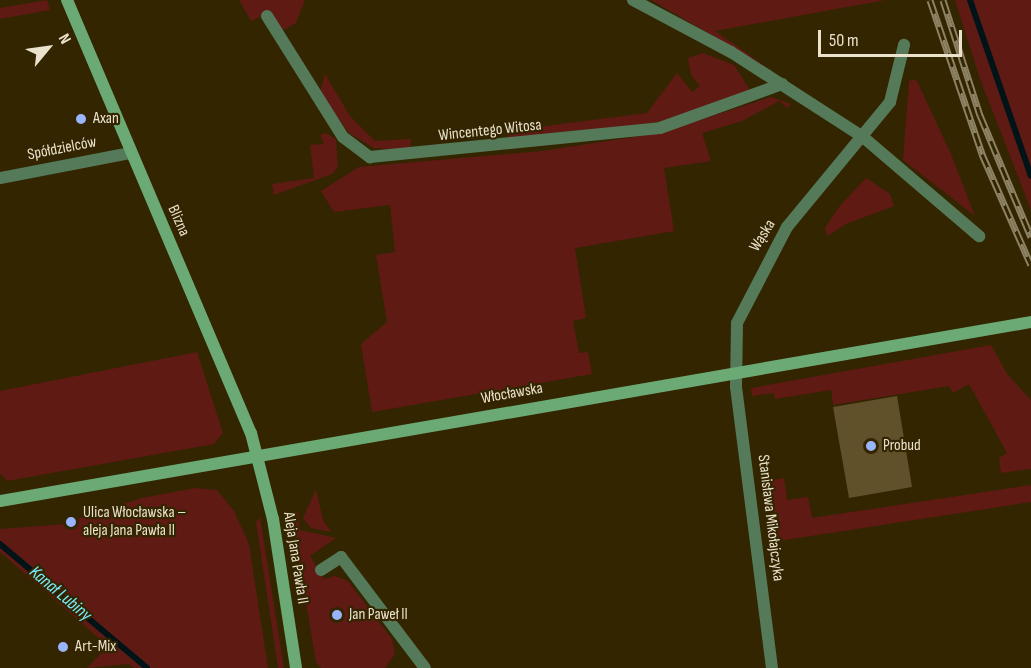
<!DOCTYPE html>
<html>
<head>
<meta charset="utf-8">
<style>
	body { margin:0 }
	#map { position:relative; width:1031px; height:668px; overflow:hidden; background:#332500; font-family:"Sofia Sans Condensed",sans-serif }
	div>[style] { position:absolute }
	.green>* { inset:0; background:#5f1a14 }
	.stream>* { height:6px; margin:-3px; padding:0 3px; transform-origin:3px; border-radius:3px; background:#001317 }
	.building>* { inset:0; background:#61512b }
	.street>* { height:12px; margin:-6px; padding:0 6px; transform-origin:6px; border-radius:6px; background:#547a5a }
	.secondary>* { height:12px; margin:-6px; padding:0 6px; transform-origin:6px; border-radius:6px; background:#6baa75 }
	.rail>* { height:7px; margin-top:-3.5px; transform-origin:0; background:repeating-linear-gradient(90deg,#332500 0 14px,#8d8264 0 28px); box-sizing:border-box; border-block:2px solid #8d8264 }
	.dots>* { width:16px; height:16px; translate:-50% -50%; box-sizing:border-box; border:3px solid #332500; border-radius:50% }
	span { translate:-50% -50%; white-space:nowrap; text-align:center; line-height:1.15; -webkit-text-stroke:4.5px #332500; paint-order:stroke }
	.poi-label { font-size:16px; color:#ebe2cd }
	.left { translate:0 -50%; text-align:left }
	.street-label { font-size:16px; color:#ebe2cd }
	.water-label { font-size:18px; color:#7beeff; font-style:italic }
	.north { position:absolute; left:18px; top:18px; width:60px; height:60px; -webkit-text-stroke:4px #332500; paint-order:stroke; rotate:61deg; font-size:16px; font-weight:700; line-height:24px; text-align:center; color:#ebe2cd }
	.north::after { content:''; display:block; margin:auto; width:21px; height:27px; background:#ebe2cd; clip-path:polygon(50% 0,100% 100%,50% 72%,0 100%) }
	.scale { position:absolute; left:818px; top:30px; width:144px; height:27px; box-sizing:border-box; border:3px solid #ebe2cd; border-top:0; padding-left:8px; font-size:18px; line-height:21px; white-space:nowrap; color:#ebe2cd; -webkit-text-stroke:4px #332500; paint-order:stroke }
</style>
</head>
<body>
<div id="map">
	<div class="green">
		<i style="clip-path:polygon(47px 0,50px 10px,0 19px,0 8px)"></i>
		<i style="clip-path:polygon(239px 0,305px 0,296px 23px,282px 31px,271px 12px,251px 21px)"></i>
		<i style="clip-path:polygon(651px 0,885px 0,715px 31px,767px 67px)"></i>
		<i style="clip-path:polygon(955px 0,1031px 0,1031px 210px,980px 79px)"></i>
		<i style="clip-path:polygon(703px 53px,734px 65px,750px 90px,682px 117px,638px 126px,508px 139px,506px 131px,647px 113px,677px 73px,692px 92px,700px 86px,691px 75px,688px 58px)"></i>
		<i style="clip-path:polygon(325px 74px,350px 116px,375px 141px,411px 139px,410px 150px,374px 148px,349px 133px,320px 93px)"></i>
		<i style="clip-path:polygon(916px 79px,951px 154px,975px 216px,903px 160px,909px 81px)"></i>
		<i style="clip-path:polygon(771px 97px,791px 104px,787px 108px,779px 101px,742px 121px,702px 133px,711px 161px,664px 168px,674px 231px,575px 248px,586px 318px,573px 321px,579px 353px,588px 352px,592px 374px,372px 412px,361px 344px,387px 322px,376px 255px,395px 252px,390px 205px,334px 212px,321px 191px,359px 167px,542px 151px,660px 133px)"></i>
		<i style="clip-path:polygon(325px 133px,336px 139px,338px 167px,332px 174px,274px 195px,272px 184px,314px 178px,310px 145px,324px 144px,320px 135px)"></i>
		<i style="clip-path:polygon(866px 178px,890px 194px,894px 206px,846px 224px,827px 236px,825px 228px,839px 207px)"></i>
		<i style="clip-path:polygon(991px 345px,1007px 374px,1031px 400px,1031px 469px,1001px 473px,999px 458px,1007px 453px,969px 384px,953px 393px,949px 386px,833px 405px,831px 390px,775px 399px,774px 393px,752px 396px,751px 388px)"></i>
		<i style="clip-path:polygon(197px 352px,223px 433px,214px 444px,7px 481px,0 473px,0 391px)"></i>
		<i style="clip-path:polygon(784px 478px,787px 500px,808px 497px,812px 518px,1031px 485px,1031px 502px,772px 542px,763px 482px)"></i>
		<i style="clip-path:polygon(195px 488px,217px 490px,234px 511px,249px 544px,268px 668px,134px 668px,128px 664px,87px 668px,108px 646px,0 552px,0 529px,79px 523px,79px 518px,142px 498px)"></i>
		<i style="clip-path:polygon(316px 490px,323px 520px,331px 532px,311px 528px,303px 518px)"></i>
		<i style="clip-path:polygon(298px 512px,300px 530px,336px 538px,310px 556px,324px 579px,335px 576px,348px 581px,392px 639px,395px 654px,385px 668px,321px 668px,316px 662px,291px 513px)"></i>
		<i style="clip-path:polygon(260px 517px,284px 668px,278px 668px,256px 522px)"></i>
	</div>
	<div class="stream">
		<i style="left:970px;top:0;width:186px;rotate:70.9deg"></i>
		<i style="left:0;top:544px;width:192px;rotate:40.1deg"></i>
	</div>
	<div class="building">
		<i style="clip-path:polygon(897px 396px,912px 487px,849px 498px,833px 407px)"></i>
	</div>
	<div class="street">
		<i style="left:633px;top:0;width:111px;rotate:28deg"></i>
		<i style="left:731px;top:52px;width:157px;rotate:32.8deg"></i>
		<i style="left:863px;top:137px;width:153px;rotate:40.5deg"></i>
		<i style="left:267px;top:16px;width:143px;rotate:57.9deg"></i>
		<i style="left:343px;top:137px;width:34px;rotate:37deg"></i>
		<i style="left:370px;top:157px;width:291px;rotate:-5.7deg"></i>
		<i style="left:660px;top:128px;width:130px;rotate:-19.8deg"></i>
		<i style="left:0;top:178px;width:132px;rotate:-10.9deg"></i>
		<i style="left:321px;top:570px;width:24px;rotate:-33deg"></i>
		<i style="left:341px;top:557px;width:139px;rotate:52.9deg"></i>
		<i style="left:772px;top:668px;width:283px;rotate:-97.3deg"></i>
		<i style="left:736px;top:387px;width:64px;rotate:-89.1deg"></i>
		<i style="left:737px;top:323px;width:108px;rotate:-62.5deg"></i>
		<i style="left:787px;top:227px;width:162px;rotate:-50.5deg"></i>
		<i style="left:890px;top:102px;width:59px;rotate:-76.2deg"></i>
	</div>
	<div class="secondary">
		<i style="left:67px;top:0;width:470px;rotate:67deg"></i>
		<i style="left:251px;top:433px;width:89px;rotate:75.7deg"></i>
		<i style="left:273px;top:519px;width:151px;rotate:81.2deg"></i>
		<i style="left:0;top:501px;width:1046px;rotate:-9.85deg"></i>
	</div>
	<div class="rail">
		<i style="left:930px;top:0;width:163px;rotate:71.3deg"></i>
		<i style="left:982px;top:154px;width:121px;rotate:66.2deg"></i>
		<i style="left:943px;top:0;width:121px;rotate:72.2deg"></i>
		<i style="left:980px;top:115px;width:132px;rotate:67.3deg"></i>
	</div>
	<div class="dots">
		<i style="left:81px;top:119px;background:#9ab5fd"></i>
		<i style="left:871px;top:446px;background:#9ab5fd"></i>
		<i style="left:71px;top:522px;background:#9ab5fd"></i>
		<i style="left:337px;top:615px;background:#9ab5fd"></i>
		<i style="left:63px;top:647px;background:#9ab5fd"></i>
	</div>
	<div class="poi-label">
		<span class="left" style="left:93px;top:119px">Axan</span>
		<span class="left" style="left:883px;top:446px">Probud</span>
		<span class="left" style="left:83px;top:522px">Ulica Włocławska –<br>aleja Jana Pawła II</span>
		<span class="left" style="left:349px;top:615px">Jan Paweł II</span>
		<span class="left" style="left:75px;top:647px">Art-Mix</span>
	</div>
	<div class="street-label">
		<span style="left:490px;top:131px;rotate:-6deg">Wincentego Witosa</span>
		<span style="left:62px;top:149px;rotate:-11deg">Spółdzielców</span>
		<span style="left:178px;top:221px;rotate:66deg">Blizna</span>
		<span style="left:763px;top:236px;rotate:-58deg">Wąska</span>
		<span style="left:512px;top:394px;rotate:-10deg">Włocławska</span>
		<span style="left:770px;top:518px;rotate:83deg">Stanisława Mikołajczyka</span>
		<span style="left:295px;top:558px;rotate:81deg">Aleja Jana Pawła II</span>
	</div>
	<div class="water-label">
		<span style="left:60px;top:594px;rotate:40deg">Kanał Lubiny</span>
	</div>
	<div class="north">N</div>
	<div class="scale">50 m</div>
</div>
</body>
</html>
